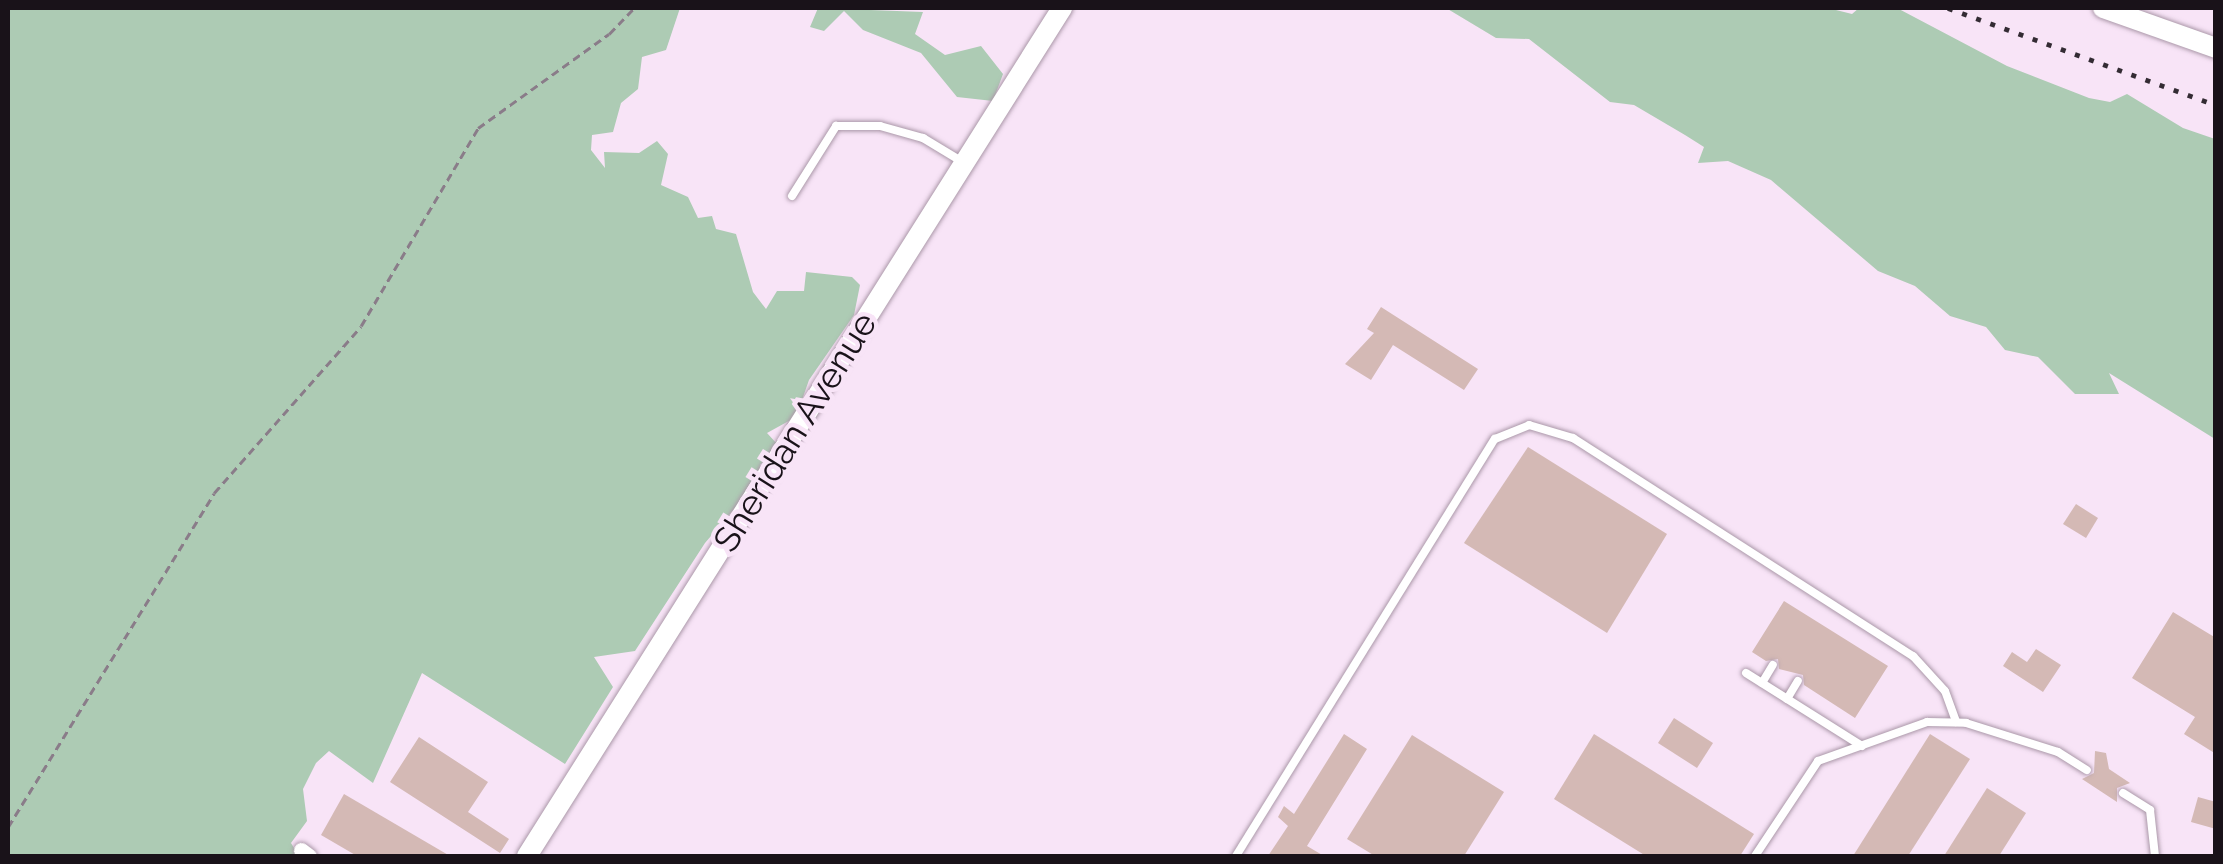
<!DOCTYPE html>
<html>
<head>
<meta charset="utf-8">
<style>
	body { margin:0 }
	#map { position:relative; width:2223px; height:864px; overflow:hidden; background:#f8e4f7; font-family:Raleway,sans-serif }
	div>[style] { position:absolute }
	.green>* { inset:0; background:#adcbb4 }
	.building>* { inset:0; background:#d4b9b5 }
	.path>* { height:2.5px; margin-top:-1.25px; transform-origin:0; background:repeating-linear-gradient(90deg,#8a7c89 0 8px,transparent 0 13px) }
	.roads { filter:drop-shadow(0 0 2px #ab98a9) drop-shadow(0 0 2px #ab98a9) }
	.service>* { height:8px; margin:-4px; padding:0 4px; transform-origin:4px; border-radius:4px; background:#fff }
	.minor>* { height:15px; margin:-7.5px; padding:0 7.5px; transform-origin:7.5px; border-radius:7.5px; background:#fff }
	.tertiary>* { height:20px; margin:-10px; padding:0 10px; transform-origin:10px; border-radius:10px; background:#fff }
	.rail>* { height:5px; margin-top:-2.5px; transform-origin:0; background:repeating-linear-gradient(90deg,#332b33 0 5px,transparent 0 15px) }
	span { translate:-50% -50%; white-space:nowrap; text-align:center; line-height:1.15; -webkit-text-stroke:9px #f8e4f7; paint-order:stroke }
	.street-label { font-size:35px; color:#191219 }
	.frame { position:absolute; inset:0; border:10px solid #191219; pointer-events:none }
</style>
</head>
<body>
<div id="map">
	<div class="green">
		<i style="clip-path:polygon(8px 8px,680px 8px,666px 50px,642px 57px,638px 89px,621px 103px,613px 132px,592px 135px,591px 150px,605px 168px,604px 152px,639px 153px,657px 141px,668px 154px,661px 185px,688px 197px,698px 218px,712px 216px,716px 229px,736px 234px,753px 292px,766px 309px,777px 291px,804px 291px,806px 272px,852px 277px,860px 285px,854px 315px,809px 380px,796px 417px,767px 433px,779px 446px,760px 465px,759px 480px,705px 543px,635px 651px,594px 657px,613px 687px,565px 764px,422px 673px,373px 783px,329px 751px,316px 763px,303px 789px,307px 821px,291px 843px,299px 856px,8px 856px)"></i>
		<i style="clip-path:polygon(818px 8px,923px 12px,915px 34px,945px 55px,981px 46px,1003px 74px,993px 101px,957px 97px,921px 53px,863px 30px,844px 11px,824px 31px,810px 27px)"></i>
		<i style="clip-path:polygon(1446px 8px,1828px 8px,1852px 14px,1859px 8px,1897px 8px,2007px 66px,2089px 98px,2110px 102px,2127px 94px,2183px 128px,2215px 139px,2215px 439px,2109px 373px,2119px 394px,2075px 394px,2038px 357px,2005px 350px,1986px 327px,1950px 316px,1915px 286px,1878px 271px,1771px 180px,1728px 161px,1698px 163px,1704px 147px,1685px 135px,1634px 105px,1610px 102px,1529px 39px,1496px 38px)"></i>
	</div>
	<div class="building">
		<i style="clip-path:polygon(1381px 307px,1478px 369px,1464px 390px,1393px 345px,1371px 380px,1345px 364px,1374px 333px,1367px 329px)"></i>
		<i style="clip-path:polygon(1528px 447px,1667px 534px,1607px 633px,1464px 543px)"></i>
		<i style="clip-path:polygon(2076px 504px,2098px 518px,2086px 538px,2063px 524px)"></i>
		<i style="clip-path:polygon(1784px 601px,1888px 666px,1855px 718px,1804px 685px,1803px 675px,1779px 669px,1778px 659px,1766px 661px,1752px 652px)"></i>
		<i style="clip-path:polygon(2173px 612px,2216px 638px,2216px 754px,2184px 734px,2195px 717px,2132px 678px)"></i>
		<i style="clip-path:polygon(2036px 649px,2061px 665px,2043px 692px,2003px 666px,2012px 652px,2027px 662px)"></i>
		<i style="clip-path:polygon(1674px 718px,1713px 743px,1697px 768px,1658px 743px)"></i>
		<i style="clip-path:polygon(1344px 734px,1367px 749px,1307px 846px,1324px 856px,1268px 856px,1288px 826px,1278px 817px,1284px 806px,1294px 814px)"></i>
		<i style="clip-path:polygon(1594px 734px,1754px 834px,1740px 856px,1646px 856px,1554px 799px)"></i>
		<i style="clip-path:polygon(1930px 734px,1970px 759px,1908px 856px,1853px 856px)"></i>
		<i style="clip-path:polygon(1412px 735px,1504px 792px,1464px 856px,1375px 856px,1347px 839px)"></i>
		<i style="clip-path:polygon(419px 737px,488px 782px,468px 812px,509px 839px,500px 853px,390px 782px)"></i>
		<i style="clip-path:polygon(2095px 751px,2106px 753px,2109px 769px,2130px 783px,2117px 788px,2117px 802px,2082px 779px,2094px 773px)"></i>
		<i style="clip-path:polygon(1987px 788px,2026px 813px,1999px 856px,1944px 856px)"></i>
		<i style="clip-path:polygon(344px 794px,450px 856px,357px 856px,321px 835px)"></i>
		<i style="clip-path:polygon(2198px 797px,2216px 802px,2216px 829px,2191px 822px)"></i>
	</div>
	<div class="path">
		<i style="left:8px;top:827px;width:392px;rotate:-58.3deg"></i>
		<i style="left:214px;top:493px;width:222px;rotate:-48.6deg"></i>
		<i style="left:361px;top:326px;width:230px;rotate:-59.4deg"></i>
		<i style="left:478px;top:128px;width:161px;rotate:-35.7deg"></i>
		<i style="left:609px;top:34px;width:36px;rotate:-46deg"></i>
	</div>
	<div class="roads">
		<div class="service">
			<i style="left:792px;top:196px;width:83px;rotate:-57.8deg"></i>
			<i style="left:836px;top:126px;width:44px"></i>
			<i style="left:880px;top:126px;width:45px;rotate:15.6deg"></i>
			<i style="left:923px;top:138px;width:44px;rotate:31.2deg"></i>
			<i style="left:1746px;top:673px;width:137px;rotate:32.2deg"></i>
			<i style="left:1762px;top:683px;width:21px;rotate:-59deg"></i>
			<i style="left:1787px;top:699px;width:21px;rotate:-59deg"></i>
			<i style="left:2123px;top:793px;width:32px;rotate:32deg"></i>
			<i style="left:2150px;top:810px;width:46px;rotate:83.8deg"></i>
			<i style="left:1236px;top:856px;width:491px;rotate:-58.2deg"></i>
			<i style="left:1495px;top:439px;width:37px;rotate:-22deg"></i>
			<i style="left:1529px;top:425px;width:46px;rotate:16.5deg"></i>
			<i style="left:1573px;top:438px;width:404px;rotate:32.7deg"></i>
			<i style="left:1913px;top:656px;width:47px;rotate:47.6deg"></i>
			<i style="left:1945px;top:691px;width:33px;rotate:70deg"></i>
			<i style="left:1755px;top:856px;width:114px;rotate:-56.4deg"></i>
			<i style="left:1818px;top:761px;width:116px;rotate:-19.7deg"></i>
			<i style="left:1927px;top:722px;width:39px;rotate:1deg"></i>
			<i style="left:1966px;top:723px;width:96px;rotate:17.5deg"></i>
			<i style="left:2058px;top:752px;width:34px;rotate:32deg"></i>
		</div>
		<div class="minor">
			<i style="left:301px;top:850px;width:10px;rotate:37deg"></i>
		</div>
		<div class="tertiary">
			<i style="left:2103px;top:8px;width:120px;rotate:19.5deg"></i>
			<i style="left:527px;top:856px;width:1003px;rotate:-57.75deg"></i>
		</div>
	</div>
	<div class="rail">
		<i style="left:1948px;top:8px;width:285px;rotate:19.9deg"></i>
	</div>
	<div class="street-label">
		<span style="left:795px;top:432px;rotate:-58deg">Sheridan Avenue</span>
	</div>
	<div class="frame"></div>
</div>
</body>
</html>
